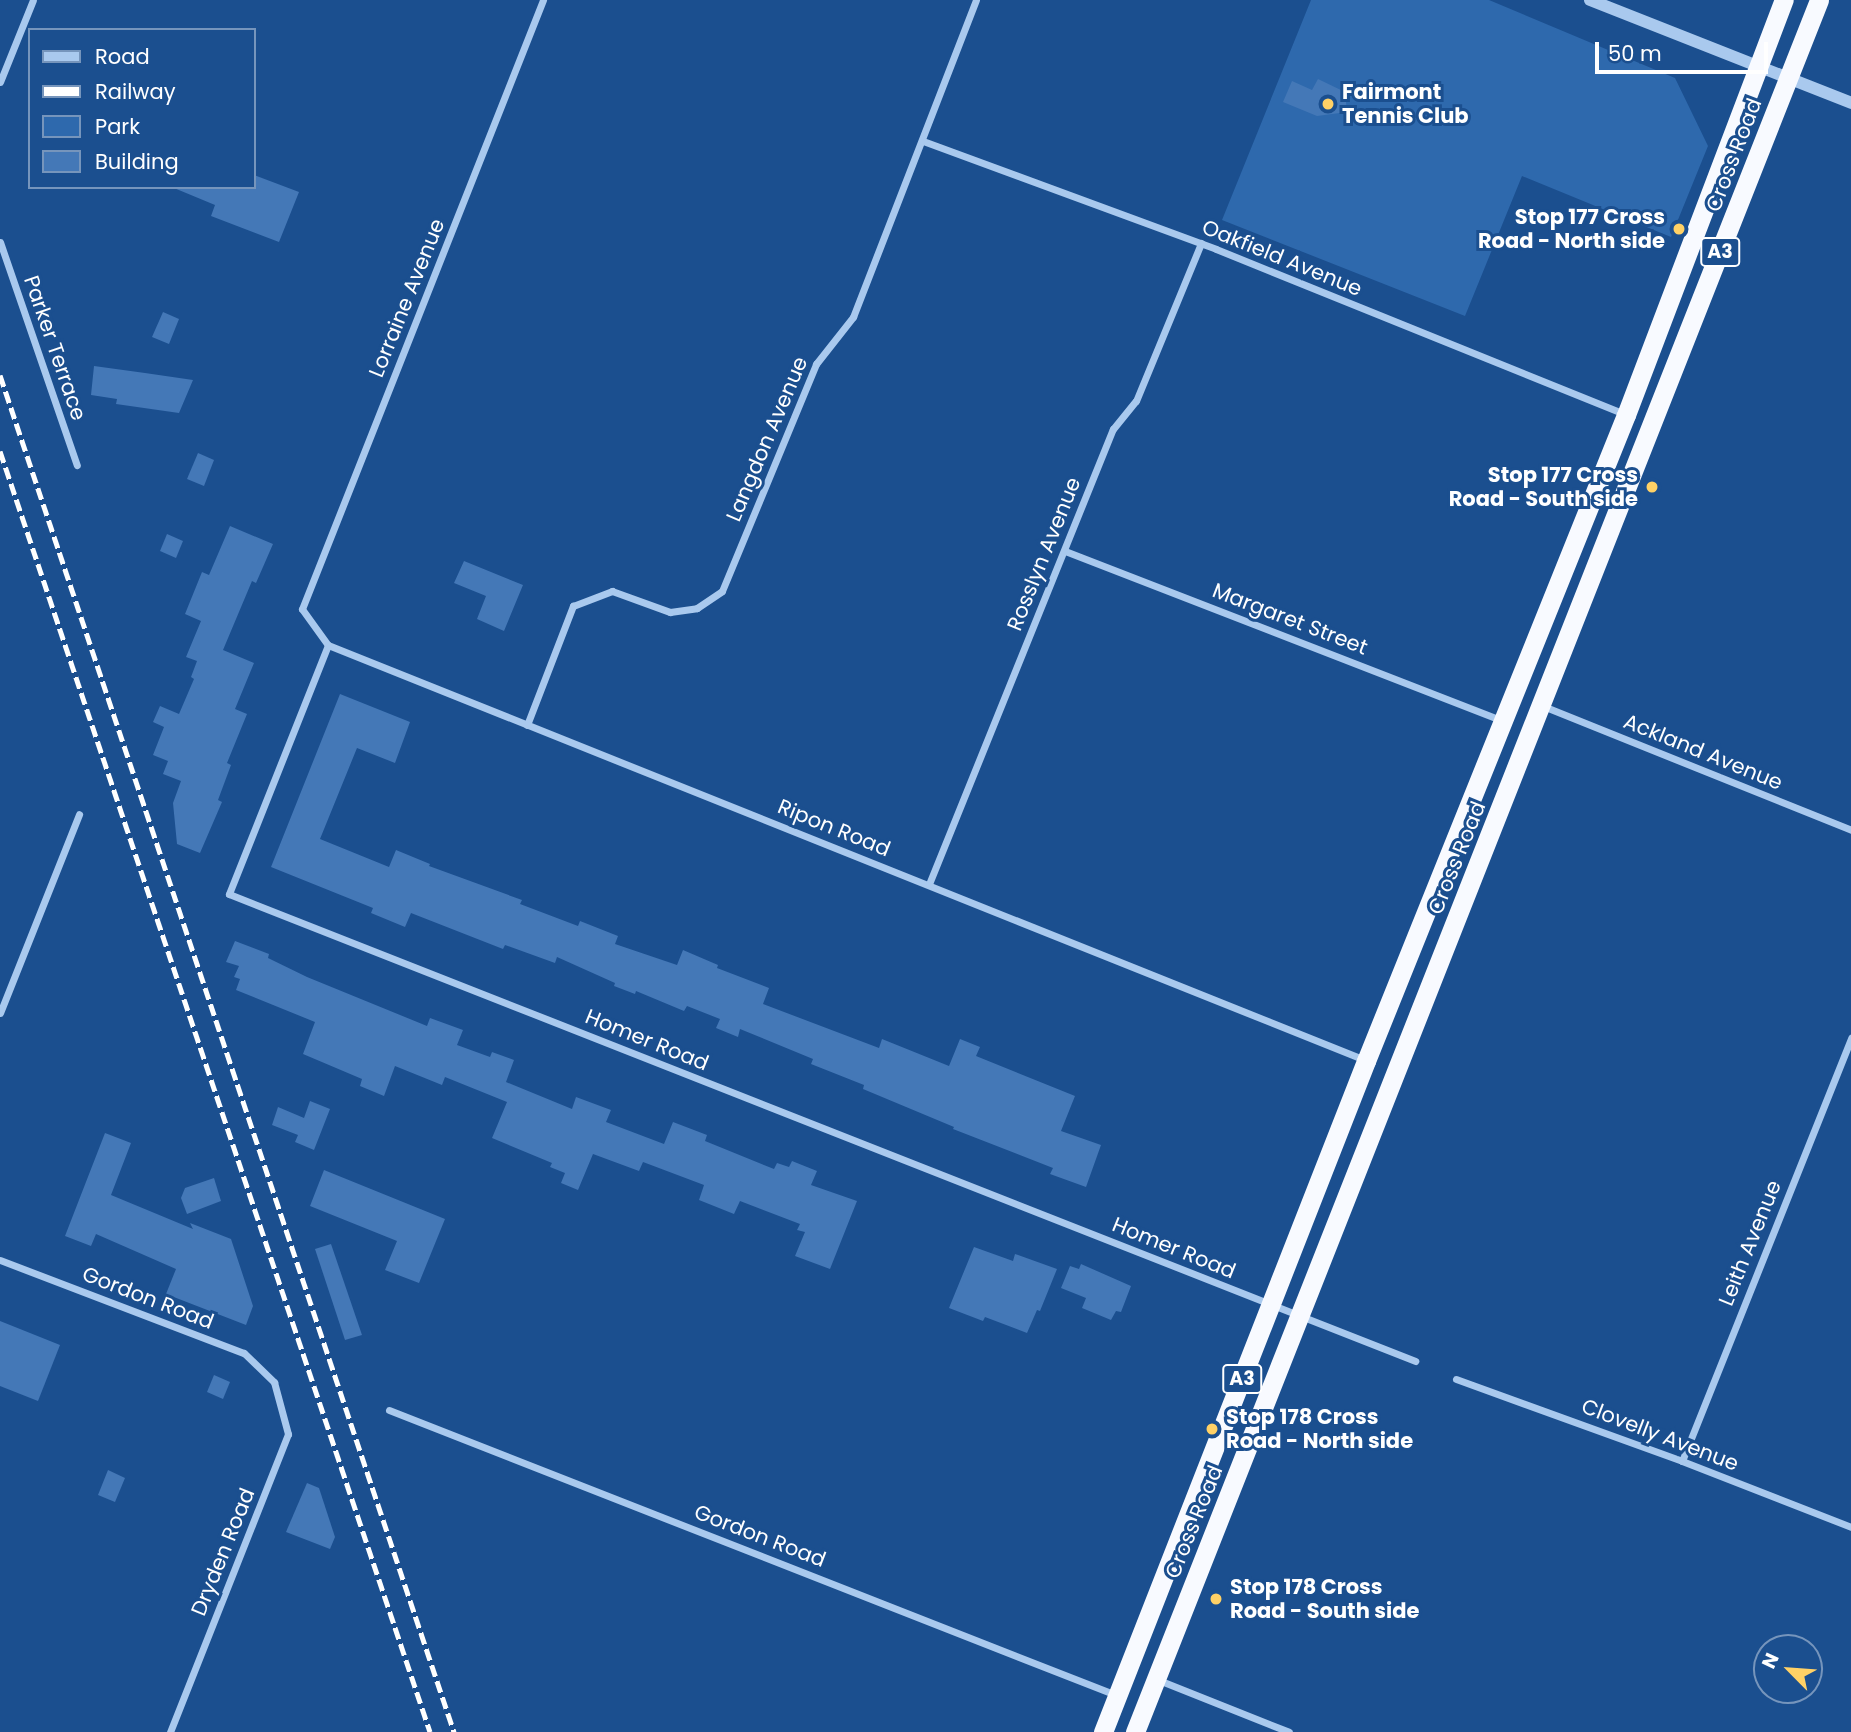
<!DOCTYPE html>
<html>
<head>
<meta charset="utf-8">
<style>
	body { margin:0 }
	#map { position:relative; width:1851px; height:1732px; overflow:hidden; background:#1b4f8f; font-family:Poppins,sans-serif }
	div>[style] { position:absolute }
	.green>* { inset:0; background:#2e69ad }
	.building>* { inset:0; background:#4478b7 }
	.minor>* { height:7px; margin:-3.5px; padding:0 3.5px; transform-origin:3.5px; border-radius:3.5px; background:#a9c9ee }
	.tertiary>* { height:12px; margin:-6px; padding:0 6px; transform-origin:6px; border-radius:6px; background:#a9c9ee }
	.trunk>* { height:19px; margin:-9.5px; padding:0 9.5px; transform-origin:9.5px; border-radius:9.5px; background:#f8faff }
	.rail>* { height:5px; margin-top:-2.5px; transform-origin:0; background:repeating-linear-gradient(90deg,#fff 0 12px,transparent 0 17px) }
	.dots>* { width:19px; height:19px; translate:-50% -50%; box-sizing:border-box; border:4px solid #1b4f8f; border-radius:50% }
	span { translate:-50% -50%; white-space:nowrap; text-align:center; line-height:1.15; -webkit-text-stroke:6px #1b4f8f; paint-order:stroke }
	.shield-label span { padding:2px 5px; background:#1b4f8f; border:2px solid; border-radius:5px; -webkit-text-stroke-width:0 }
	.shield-label { font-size:19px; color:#fff; font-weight:700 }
	.poi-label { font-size:21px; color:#fff; font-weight:700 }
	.left { translate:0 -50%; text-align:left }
	.right { translate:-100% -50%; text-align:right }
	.street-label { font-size:21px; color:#fff }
	.legend { position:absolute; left:28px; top:28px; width:228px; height:161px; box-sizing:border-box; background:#1b4f8f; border:2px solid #7695bc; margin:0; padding:9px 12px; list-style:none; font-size:21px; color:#fff }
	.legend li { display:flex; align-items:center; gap:14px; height:35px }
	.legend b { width:35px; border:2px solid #7695bc }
	.north { position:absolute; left:1753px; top:1634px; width:70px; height:70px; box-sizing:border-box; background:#1b4f8f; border:2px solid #7695bc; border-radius:50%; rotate:295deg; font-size:19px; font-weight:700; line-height:28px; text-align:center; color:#fff }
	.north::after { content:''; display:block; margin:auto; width:24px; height:32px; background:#ffd166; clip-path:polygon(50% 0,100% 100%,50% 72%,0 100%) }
	.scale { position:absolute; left:1595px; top:42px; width:173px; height:32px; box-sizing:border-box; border:4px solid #fff; border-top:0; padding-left:9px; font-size:21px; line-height:24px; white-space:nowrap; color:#fff; -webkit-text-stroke:5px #1b4f8f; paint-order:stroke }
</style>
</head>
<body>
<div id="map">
	<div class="green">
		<i style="clip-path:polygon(1311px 0,1489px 0,1675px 78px,1708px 146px,1671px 237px,1522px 176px,1465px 316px,1222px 220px)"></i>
	</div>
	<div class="building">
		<i style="clip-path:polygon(1318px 79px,1345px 92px,1347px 112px,1317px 116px,1283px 102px,1292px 81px,1312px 90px)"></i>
		<i style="clip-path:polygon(254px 175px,299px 192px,279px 242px,211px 216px,215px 205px,174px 188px,254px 187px)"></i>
		<i style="clip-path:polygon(163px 312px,179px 319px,169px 344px,152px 337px)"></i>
		<i style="clip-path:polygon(94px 366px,145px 373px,193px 380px,179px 413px,116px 404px,117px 399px,91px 395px)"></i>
		<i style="clip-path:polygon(198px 453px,214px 460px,204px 486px,187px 479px)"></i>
		<i style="clip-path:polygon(230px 526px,273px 544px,256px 583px,252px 581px,223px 650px,254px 663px,235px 709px,247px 714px,227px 763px,231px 765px,218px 800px,222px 802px,200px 853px,177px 844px,173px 803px,181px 781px,163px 774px,168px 761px,153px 755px,164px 727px,153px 722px,160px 706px,179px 714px,194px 679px,191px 677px,197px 661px,186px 657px,201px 621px,185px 614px,202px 572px,209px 575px)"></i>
		<i style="clip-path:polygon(167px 534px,183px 541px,176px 558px,160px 551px)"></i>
		<i style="clip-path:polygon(464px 561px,523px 585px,504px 631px,477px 619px,486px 596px,454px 583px)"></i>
		<i style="clip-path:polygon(340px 694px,410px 722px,395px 763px,357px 748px,320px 839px,389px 867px,396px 850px,430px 864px,429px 866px,522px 900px,520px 904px,578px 926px,580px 921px,618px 936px,615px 944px,677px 965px,683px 950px,718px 965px,717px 968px,769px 988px,763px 1004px,879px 1048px,882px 1039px,949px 1066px,960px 1039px,980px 1047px,976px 1056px,1075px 1096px,1061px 1131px,1101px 1145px,1086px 1187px,1050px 1174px,1053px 1168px,953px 1129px,954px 1127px,863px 1089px,864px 1085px,811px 1064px,813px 1059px,740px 1029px,738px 1037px,716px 1028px,720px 1019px,687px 1006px,684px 1011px,636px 991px,635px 994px,614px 986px,615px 983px,557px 957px,555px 963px,505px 945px,503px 949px,411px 913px,405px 927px,371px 913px,373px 908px,271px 867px)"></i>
		<i style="clip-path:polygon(235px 941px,269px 954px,268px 958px,307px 977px,427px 1026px,430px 1018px,463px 1030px,457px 1045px,490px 1057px,492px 1052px,514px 1060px,506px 1082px,572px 1109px,576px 1097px,611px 1110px,606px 1122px,664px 1144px,673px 1122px,707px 1135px,705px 1141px,774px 1169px,777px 1163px,789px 1167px,792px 1161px,817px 1171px,811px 1185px,857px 1201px,830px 1269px,795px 1256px,805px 1232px,797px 1230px,800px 1224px,740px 1201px,734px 1214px,699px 1200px,704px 1185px,643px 1162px,639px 1171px,593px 1154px,578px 1190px,561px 1183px,565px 1173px,550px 1167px,552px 1163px,492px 1138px,507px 1102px,445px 1077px,442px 1085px,395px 1066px,384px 1096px,360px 1086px,362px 1079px,303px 1054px,315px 1022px,236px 990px,240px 979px,234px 977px,239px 966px,226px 962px)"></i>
		<i style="clip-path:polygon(310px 1101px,330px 1109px,314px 1150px,295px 1142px,298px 1135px,272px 1125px,278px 1107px,304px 1118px)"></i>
		<i style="clip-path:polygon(105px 1133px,131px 1143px,111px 1195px,193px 1229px,190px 1223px,231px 1239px,253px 1306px,246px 1325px,166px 1294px,176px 1269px,96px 1234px,91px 1246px,65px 1236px)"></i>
		<i style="clip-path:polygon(324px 1170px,445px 1219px,419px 1283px,385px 1270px,397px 1241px,310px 1206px)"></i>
		<i style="clip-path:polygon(214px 1178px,221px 1201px,187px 1214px,181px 1198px,185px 1188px)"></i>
		<i style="clip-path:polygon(331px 1244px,362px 1335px,345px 1340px,315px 1249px)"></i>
		<i style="clip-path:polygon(974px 1247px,1013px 1261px,1015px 1254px,1057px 1269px,1040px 1311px,1037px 1310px,1027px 1333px,985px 1317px,983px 1321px,949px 1308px)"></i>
		<i style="clip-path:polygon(1081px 1264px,1131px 1286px,1121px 1312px,1116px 1311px,1111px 1320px,1082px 1308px,1086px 1298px,1061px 1288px,1070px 1266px,1079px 1269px)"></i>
		<i style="clip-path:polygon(0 1321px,60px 1345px,38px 1401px,0 1386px)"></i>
		<i style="clip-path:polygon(214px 1375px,230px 1382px,223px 1399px,207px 1392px)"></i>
		<i style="clip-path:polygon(108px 1470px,125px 1478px,115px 1502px,98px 1495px)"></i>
		<i style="clip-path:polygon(307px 1483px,319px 1488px,335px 1537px,330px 1549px,286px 1532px)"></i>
	</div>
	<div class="minor">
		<i style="left:543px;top:0;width:655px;rotate:111.59deg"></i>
		<i style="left:302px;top:609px;width:44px;rotate:54.2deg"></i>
		<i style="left:328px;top:645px;width:1117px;rotate:21.81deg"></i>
		<i style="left:0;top:82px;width:88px;rotate:-68.1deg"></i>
		<i style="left:923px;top:141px;width:312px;rotate:20.2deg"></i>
		<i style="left:1216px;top:249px;width:440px;rotate:22deg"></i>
		<i style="left:0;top:242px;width:236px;rotate:71deg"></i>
		<i style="left:1065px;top:551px;width:468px;rotate:21.2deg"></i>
		<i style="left:328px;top:645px;width:268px;rotate:111.7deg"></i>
		<i style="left:229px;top:894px;width:1275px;rotate:21.49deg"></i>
		<i style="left:1543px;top:706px;width:332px;rotate:21.9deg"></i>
		<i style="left:527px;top:725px;width:128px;rotate:-68.9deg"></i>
		<i style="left:573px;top:606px;width:42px;rotate:-21deg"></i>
		<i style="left:612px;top:591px;width:62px;rotate:19.9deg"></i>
		<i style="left:670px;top:612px;width:27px;rotate:-8deg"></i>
		<i style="left:697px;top:608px;width:30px;rotate:-34deg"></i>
		<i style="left:722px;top:591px;width:246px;rotate:-67.5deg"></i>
		<i style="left:816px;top:364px;width:60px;rotate:-51.8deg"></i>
		<i style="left:853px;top:317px;width:340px;rotate:-68.8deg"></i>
		<i style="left:929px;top:884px;width:491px;rotate:-68deg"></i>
		<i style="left:1113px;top:429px;width:36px;rotate:-51deg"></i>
		<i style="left:1136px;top:401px;width:171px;rotate:-67.6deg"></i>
		<i style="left:0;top:1013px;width:214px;rotate:-68.3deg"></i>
		<i style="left:0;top:1260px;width:261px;rotate:20.9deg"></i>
		<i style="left:244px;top:1353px;width:42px;rotate:44deg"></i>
		<i style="left:274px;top:1382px;width:54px;rotate:74.9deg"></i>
		<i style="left:288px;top:1434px;width:321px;rotate:111.6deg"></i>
		<i style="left:1456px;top:1379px;width:240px;rotate:19.9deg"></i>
		<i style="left:1682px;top:1461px;width:181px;rotate:21.3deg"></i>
		<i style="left:389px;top:1410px;width:781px;rotate:21.41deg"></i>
		<i style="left:1682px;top:1461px;width:456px;rotate:-68.2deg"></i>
		<i style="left:1156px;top:1679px;width:143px;rotate:21.7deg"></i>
	</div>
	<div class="tertiary">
		<i style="left:1590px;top:0;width:281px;rotate:21.5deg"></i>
	</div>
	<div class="trunk">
		<i style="left:1103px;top:1732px;width:721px;rotate:-68.6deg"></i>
		<i style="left:1366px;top:1061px;width:696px;rotate:-68.08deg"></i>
		<i style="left:1626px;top:415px;width:444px;rotate:-69.2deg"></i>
		<i style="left:1135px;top:1732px;width:1862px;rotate:-68.45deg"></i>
	</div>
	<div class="rail">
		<i style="left:0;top:375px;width:1431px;rotate:71.5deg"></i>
		<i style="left:0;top:451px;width:1351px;rotate:71.44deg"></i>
	</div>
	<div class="dots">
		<i style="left:1328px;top:104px;background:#ffd166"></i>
		<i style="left:1679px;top:229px;background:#ffd166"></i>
		<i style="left:1652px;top:487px;background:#ffd166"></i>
		<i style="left:1212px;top:1429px;background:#ffd166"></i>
		<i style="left:1216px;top:1599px;background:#ffd166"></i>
	</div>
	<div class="shield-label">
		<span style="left:1720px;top:252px">A3</span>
		<span style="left:1242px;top:1379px">A3</span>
	</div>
	<div class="poi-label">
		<span class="left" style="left:1342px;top:104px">Fairmont<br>Tennis Club</span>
		<span class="right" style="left:1665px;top:229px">Stop 177 Cross<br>Road - North side</span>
		<span class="right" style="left:1638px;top:487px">Stop 177 Cross<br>Road - South side</span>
		<span class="left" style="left:1226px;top:1429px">Stop 178 Cross<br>Road - North side</span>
		<span class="left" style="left:1230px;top:1599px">Stop 178 Cross<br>Road - South side</span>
	</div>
	<div class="street-label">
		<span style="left:1734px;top:155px;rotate:-69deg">Cross Road</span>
		<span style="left:1282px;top:258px;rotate:22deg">Oakfield Avenue</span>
		<span style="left:407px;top:298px;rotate:-68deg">Lorraine Avenue</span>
		<span style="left:55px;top:348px;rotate:71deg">Parker Terrace</span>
		<span style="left:767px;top:439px;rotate:-67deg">Langdon Avenue</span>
		<span style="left:1044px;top:554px;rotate:-68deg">Rosslyn Avenue</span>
		<span style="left:1290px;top:619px;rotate:21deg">Margaret Street</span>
		<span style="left:1703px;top:752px;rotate:22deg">Ackland Avenue</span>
		<span style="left:834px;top:828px;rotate:22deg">Ripon Road</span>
		<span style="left:1457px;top:858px;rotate:-68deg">Cross Road</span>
		<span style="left:647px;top:1040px;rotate:22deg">Homer Road</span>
		<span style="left:1750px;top:1243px;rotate:-68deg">Leith Avenue</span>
		<span style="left:1174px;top:1248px;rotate:22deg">Homer Road</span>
		<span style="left:148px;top:1298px;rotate:21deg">Gordon Road</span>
		<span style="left:1660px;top:1435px;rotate:21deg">Clovelly Avenue</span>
		<span style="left:1194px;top:1522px;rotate:-68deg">Cross Road</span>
		<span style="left:760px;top:1536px;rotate:21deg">Gordon Road</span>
		<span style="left:223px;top:1552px;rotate:-68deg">Dryden Road</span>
	</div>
	<ul class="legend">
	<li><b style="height:9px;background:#a9c9ee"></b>Road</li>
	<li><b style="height:9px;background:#fff"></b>Railway</li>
	<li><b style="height:19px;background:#2e69ad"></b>Park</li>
	<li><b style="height:19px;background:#4478b7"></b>Building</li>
	</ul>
	<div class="north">N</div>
	<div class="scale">50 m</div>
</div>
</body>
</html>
